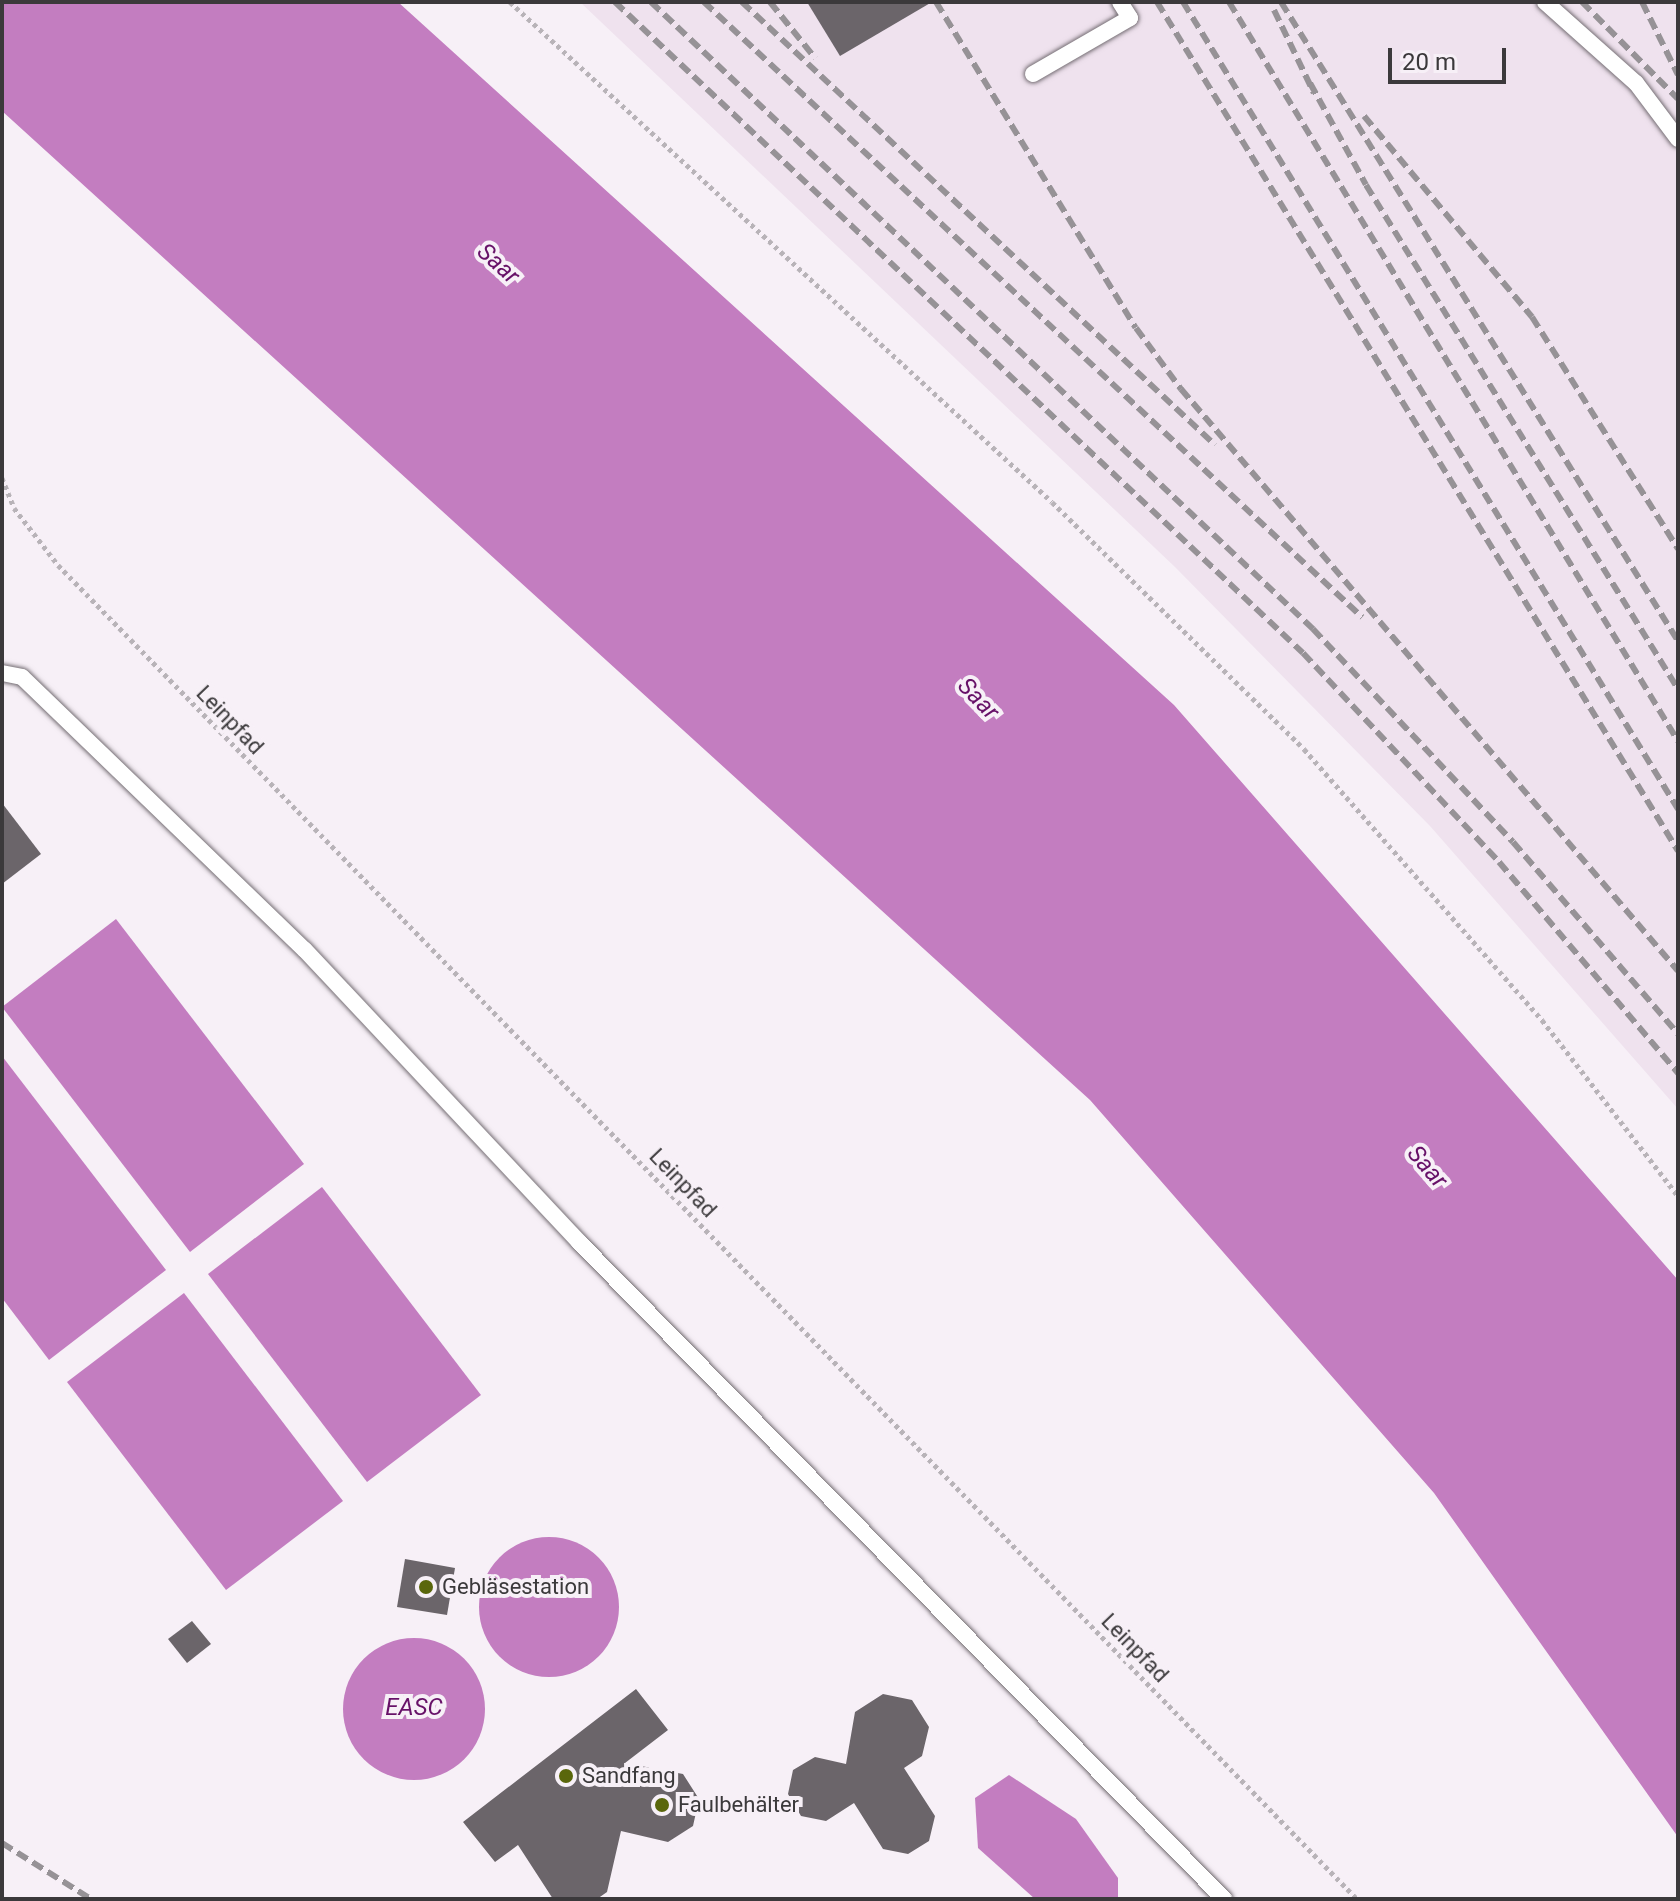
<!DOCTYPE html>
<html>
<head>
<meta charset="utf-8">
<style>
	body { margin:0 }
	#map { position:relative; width:1680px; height:1901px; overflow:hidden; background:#f7f0f7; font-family:Roboto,sans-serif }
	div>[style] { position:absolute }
	.built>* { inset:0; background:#efe2ee }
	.water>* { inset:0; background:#c37dc0 }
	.round { border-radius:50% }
	.building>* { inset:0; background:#6b656a }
	.path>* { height:5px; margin-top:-2.5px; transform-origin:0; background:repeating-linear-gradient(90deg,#b8b3b8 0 4px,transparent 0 8px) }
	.roads { filter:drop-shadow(0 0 2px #756e74) drop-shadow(0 0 2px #756e74) }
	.lane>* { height:16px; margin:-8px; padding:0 8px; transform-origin:8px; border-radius:8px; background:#fff }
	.rail>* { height:6px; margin-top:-3px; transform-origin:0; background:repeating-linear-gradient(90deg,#969296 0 12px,transparent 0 18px) }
	.dots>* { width:22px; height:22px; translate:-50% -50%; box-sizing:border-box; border:4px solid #f7f0f7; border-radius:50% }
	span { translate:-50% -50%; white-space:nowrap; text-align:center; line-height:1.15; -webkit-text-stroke:8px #f7f0f7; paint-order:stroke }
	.street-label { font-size:22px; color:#3b393b }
	.poi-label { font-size:22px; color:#3b393b }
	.left { translate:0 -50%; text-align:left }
	.water-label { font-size:24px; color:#671168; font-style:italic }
	.frame { position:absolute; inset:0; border:4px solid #3b393b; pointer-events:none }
	.scale { position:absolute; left:1388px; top:48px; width:118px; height:36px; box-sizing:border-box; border:4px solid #3b393b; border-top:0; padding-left:10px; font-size:24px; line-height:28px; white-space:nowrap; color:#3b393b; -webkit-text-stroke:6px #f7f0f7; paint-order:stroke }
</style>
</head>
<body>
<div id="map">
	<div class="built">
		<i style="clip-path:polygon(580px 2px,1678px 2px,1678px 1109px,1430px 826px,1175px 567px)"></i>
	</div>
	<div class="water">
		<i style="clip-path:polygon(2px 2px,398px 2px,1174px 705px,1678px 1280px,1678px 1837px,1434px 1493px,1090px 1100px,2px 111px)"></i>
		<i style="clip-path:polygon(116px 919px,304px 1164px,190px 1252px,2px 1007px)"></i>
		<i style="clip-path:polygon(2px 1056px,166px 1270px,49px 1360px,2px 1298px)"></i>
		<i style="clip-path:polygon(322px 1187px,481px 1395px,367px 1482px,208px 1274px)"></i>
		<i style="clip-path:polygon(184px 1293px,343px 1501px,226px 1590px,67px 1382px)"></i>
		<i class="round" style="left:479px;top:1537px;width:140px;height:140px"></i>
		<i class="round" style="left:343px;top:1638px;width:142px;height:142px"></i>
		<i style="clip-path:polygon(1009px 1775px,1076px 1819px,1118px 1878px,1118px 1899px,1035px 1899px,978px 1848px,975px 1798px)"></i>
	</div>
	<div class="building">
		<i style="clip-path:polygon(807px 2px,932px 2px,840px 56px)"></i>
		<i style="clip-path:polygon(2px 803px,41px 854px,2px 884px)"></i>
		<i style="clip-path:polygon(405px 1559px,455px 1568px,447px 1615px,397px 1607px)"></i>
		<i style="clip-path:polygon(192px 1621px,211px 1644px,187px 1663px,168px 1639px)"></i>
		<i style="clip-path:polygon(636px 1689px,668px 1730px,625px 1763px,683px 1774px,699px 1799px,693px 1826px,668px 1842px,621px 1831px,607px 1892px,597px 1899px,553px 1899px,518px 1845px,495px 1862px,463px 1822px)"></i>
		<i style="clip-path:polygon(883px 1694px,912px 1700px,929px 1727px,922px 1756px,904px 1768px,935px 1816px,929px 1841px,908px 1854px,883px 1849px,854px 1803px,826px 1821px,801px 1816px,788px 1794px,793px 1770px,815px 1757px,846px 1764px,855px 1712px)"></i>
	</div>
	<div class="path">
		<i style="left:510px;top:2px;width:737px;rotate:42.69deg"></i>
		<i style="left:1052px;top:502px;width:353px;rotate:44.4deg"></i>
		<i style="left:1304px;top:749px;width:361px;rotate:48.7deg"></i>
		<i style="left:1542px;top:1020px;width:222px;rotate:52.3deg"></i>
		<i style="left:2px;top:478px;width:32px;rotate:68deg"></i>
		<i style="left:14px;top:508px;width:72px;rotate:52.3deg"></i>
		<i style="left:58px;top:565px;width:1862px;rotate:45.76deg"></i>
	</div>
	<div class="roads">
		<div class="lane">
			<i style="left:1545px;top:2px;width:122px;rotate:41.7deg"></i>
			<i style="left:1636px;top:83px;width:70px;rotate:53.1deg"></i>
			<i style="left:1033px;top:74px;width:112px;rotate:-30deg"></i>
			<i style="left:1130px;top:18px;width:19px;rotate:-122deg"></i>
			<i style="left:2px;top:673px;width:20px;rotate:11deg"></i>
			<i style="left:22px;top:677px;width:393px;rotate:44deg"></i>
			<i style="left:305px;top:950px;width:400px;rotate:46.8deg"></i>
			<i style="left:579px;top:1242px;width:921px;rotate:45.53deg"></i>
		</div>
	</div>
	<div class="rail">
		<i style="left:615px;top:2px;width:947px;rotate:43.42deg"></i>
		<i style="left:1303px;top:653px;width:287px;rotate:46.8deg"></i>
		<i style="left:1499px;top:862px;width:277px;rotate:49.7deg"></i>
		<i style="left:651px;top:2px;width:912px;rotate:43.44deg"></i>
		<i style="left:1313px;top:629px;width:292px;rotate:46.8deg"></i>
		<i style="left:1513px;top:842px;width:253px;rotate:49.3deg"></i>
		<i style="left:704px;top:2px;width:901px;rotate:43.07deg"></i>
		<i style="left:742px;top:2px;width:648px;rotate:43.12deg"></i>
		<i style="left:770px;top:2px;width:72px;rotate:51.2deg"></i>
		<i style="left:936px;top:2px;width:382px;rotate:58.5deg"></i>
		<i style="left:1136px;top:328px;width:76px;rotate:53.6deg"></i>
		<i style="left:1181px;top:389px;width:765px;rotate:49.5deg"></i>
		<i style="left:1157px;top:2px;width:996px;rotate:58.46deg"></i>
		<i style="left:1183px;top:2px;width:947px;rotate:58.48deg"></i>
		<i style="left:1229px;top:2px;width:865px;rotate:58.72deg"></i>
		<i style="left:1281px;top:2px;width:752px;rotate:58.15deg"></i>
		<i style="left:1582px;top:2px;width:136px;rotate:45.3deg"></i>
		<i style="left:1642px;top:2px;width:81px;rotate:63.7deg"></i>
		<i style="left:1274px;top:10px;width:92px;rotate:64.3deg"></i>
		<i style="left:1310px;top:83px;width:116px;rotate:61.2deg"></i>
		<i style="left:1366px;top:185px;width:593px;rotate:58.24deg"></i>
		<i style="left:1364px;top:116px;width:262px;rotate:50.1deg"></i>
		<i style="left:1532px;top:317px;width:274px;rotate:57.8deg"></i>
		<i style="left:2px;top:1843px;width:105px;rotate:32.2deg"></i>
	</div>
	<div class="dots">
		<i style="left:426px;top:1587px;background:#5a670c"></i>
		<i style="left:566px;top:1776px;background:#5a670c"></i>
		<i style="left:662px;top:1805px;background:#5a670c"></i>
	</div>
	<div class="street-label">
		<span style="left:230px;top:720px;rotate:46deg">Leinpfad</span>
		<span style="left:683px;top:1183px;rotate:46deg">Leinpfad</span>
		<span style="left:1135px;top:1648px;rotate:46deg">Leinpfad</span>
	</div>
	<div class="poi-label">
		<span class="left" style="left:442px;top:1587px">Gebläsestation</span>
		<span class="left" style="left:582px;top:1776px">Sandfang</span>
		<span class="left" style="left:678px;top:1805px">Faulbehälter</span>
	</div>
	<div class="water-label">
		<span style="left:498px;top:264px;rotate:42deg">Saar</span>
		<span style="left:978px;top:699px;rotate:46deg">Saar</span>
		<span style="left:1427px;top:1167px;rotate:49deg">Saar</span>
		<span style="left:414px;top:1708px">EASC</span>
	</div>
	<div class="frame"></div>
	<div class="scale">20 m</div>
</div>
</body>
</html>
